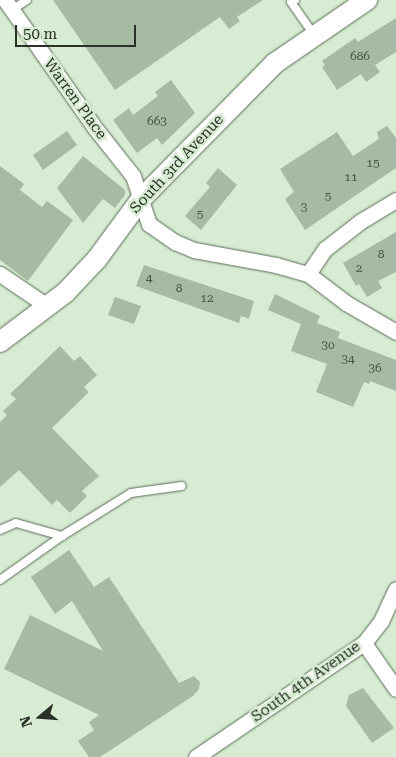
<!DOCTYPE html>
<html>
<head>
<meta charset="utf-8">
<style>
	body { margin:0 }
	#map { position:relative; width:396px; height:757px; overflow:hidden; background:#d7ecd3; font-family:"Roboto Serif",serif }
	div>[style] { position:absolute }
	.building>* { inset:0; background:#a7bba4 }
	.roads { filter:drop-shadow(0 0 1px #596b56) drop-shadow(0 0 1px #596b56) }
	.lane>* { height:8px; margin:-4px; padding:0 4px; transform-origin:4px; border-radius:4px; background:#fff }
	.street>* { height:15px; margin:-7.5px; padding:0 7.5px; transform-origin:7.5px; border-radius:7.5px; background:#fff }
	.secondary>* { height:20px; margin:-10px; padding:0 10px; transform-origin:10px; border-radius:10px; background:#fff }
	span { translate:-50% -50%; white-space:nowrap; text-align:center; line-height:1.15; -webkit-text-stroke:5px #d7ecd3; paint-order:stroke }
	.number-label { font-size:12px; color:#485346 }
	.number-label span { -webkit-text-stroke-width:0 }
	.street-label { font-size:15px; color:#283027 }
	.north { position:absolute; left:15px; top:692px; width:50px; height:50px; -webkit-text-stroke:4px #d7ecd3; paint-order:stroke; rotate:252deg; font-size:14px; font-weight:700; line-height:20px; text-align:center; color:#283027 }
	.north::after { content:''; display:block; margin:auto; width:18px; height:22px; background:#283027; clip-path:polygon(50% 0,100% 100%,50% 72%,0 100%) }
	.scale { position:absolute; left:15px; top:25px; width:121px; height:22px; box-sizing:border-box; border:2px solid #283027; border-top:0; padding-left:6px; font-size:15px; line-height:18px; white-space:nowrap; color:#283027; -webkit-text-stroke:4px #d7ecd3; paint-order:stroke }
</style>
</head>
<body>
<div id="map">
	<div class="building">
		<i style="clip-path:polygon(53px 0,263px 0,237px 17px,240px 21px,229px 29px,220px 17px,115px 90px)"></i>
		<i style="clip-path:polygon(396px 18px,396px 52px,375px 65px,380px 72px,366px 82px,361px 74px,337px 90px,322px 67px,325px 65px,322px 61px,355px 38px,358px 42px)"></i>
		<i style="clip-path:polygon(171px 80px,195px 113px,162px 145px,157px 138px,137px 153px,113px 120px,129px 108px,133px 115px,158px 96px,155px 92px)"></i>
		<i style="clip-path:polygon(387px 126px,396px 138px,396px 168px,305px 230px,285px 199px,294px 192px,280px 169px,337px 132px,353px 156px,379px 139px,377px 132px)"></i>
		<i style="clip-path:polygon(67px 131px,77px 145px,43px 170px,33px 155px)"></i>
		<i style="clip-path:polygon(83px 156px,125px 190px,125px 195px,115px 208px,103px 199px,83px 223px,57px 188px)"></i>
		<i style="clip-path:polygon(0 166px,24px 184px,20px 190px,42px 207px,47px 201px,73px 220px,28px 281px,0 260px)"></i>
		<i style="clip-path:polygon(218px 168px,237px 185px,201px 230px,185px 216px,210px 187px,206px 183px)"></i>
		<i style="clip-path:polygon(396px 232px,396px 272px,378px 281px,382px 288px,367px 297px,359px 284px,356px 286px,343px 263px)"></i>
		<i style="clip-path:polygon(144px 265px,254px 301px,249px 319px,241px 316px,239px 323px,136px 286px)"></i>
		<i style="clip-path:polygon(275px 294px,320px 316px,317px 323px,340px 332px,338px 338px,396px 360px,396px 391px,370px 381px,369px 384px,364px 382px,353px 407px,316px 392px,327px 364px,291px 351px,301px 324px,268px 310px)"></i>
		<i style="clip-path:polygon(115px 297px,141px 306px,134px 324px,108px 315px)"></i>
		<i style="clip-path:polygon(60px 346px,74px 361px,80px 356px,97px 375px,84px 387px,89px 392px,52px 428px,99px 476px,82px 491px,87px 496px,70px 513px,57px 500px,52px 505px,19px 470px,0 487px,0 422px,7px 415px,3px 411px,16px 399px,10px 394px)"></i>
		<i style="clip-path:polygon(69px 550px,94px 587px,109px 577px,179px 683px,194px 676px,200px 682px,199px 689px,193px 696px,100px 757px,89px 757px,78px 741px,94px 730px,89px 722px,99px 715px,4px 669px,30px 615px,103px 651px,72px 601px,55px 614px,31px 577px)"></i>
		<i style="clip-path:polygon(363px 688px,394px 728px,372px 743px,346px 706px,349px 695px)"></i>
	</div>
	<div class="roads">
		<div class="lane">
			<i style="left:295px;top:0;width:4px;rotate:153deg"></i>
			<i style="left:291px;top:2px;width:39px;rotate:55deg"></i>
			<i style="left:12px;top:10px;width:18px;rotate:-34deg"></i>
			<i style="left:0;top:530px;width:17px;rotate:-24deg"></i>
			<i style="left:16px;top:523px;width:48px;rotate:15.8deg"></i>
			<i style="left:62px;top:536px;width:81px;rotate:-31.9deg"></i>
			<i style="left:131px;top:493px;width:51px;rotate:-7.8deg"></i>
			<i style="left:0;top:580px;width:76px;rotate:-35.4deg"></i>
		</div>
		<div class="street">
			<i style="left:5px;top:0;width:156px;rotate:54.9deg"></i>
			<i style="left:95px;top:128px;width:61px;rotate:51.6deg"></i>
			<i style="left:133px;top:176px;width:51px;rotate:71.6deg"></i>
			<i style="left:149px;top:224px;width:32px;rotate:35deg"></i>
			<i style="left:175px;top:242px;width:21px;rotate:23deg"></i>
			<i style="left:194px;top:250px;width:83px;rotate:10.4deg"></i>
			<i style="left:276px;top:265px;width:33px;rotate:16deg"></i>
			<i style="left:308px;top:274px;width:48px;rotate:37.3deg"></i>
			<i style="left:346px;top:303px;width:58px;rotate:30.1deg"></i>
			<i style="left:0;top:274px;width:57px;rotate:34.2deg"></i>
			<i style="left:308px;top:274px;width:30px;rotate:-56deg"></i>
			<i style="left:325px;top:249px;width:46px;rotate:-37.9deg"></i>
			<i style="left:361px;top:221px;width:41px;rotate:-31deg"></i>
			<i style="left:364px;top:643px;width:56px;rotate:55.2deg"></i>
			<i style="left:196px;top:757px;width:203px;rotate:-34.2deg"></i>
			<i style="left:364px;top:643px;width:28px;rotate:-52deg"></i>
			<i style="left:381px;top:621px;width:35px;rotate:-65deg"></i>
		</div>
		<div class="secondary">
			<i style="left:0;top:342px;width:83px;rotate:-37.1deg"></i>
			<i style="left:66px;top:292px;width:45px;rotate:-46.8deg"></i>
			<i style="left:97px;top:259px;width:74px;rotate:-53.7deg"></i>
			<i style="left:141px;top:199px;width:191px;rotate:-45.4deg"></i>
			<i style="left:275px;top:63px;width:112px;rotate:-34.4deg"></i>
		</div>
	</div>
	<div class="number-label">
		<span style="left:360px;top:57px">686</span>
		<span style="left:157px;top:122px">663</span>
		<span style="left:373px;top:164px">15</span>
		<span style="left:351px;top:178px">11</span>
		<span style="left:328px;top:197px">5</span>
		<span style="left:304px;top:208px">3</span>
		<span style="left:200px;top:215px">5</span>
		<span style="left:381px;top:255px">8</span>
		<span style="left:359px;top:269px">2</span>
		<span style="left:149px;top:279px">4</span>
		<span style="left:179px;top:289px">8</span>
		<span style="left:207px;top:299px">12</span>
		<span style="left:328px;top:346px">30</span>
		<span style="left:348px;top:360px">34</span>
		<span style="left:375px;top:369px">36</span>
	</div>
	<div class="street-label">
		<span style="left:75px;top:99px;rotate:54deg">Warren Place</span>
		<span style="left:177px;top:164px;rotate:-47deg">South 3rd Avenue</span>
		<span style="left:306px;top:682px;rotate:-35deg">South 4th Avenue</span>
	</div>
	<div class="north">N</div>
	<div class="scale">50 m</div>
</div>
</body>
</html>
